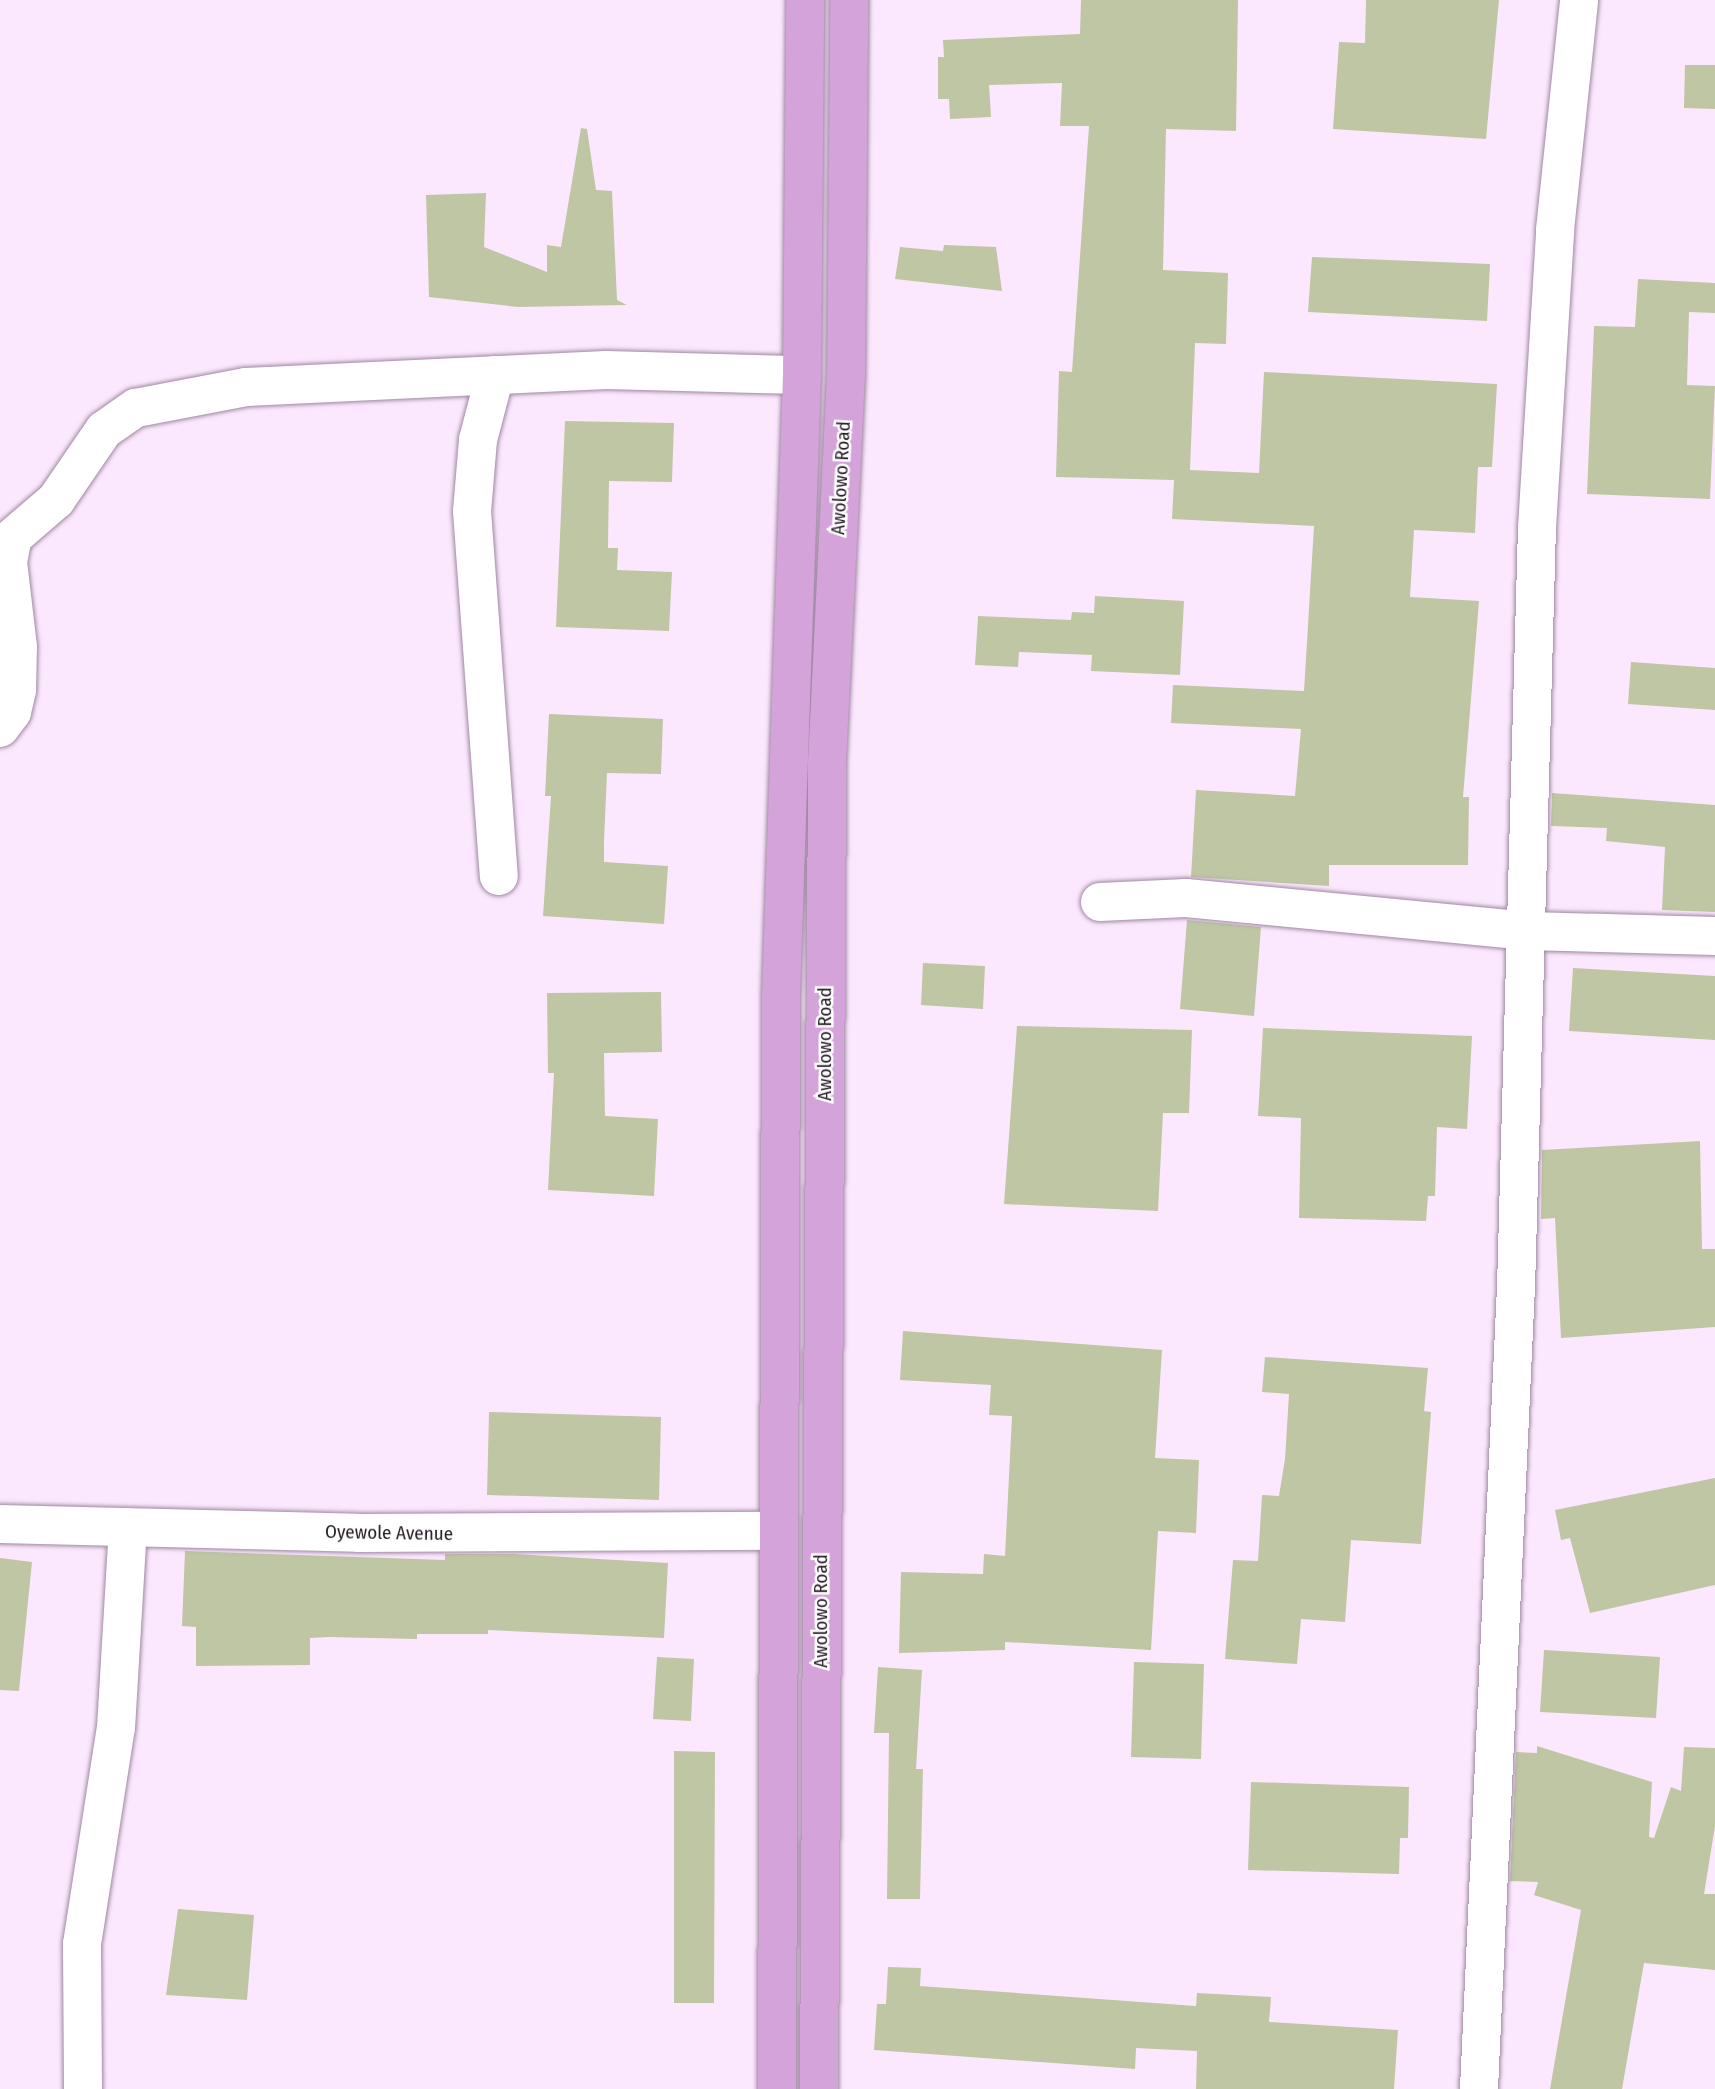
<!DOCTYPE html>
<html>
<head>
<meta charset="utf-8">
<style>
	body { margin:0 }
	#map { position:relative; width:1715px; height:2089px; overflow:hidden; background:#fce8fe; font-family:"Fira Sans Condensed",sans-serif }
	div>[style] { position:absolute }
	.building>* { inset:0; background:#bfc6a3 }
	.roads { filter:drop-shadow(0 0 2px #9f87a2) drop-shadow(0 0 2px #9f87a2) }
	.minor>* { height:38px; margin:-19px; padding:0 19px; transform-origin:19px; border-radius:19px; background:#fff }
	.major>* { height:38px; margin:-19px; padding:0 19px; transform-origin:19px; border-radius:19px; background:#d3a3d9 }
	span { translate:-50% -50%; white-space:nowrap; text-align:center; line-height:1.15; -webkit-text-stroke:5px #fdfdfd; paint-order:stroke }
	.street-label { font-size:19px; color:#251c26 }
</style>
</head>
<body>
<div id="map">
	<div class="building">
		<i style="clip-path:polygon(1081px 0,1238px 0,1236px 131px,1166px 129px,1163px 270px,1228px 273px,1226px 344px,1195px 343px,1190px 470px,1259px 473px,1264px 372px,1497px 384px,1492px 467px,1478px 467px,1475px 533px,1414px 530px,1410px 597px,1479px 601px,1463px 797px,1469px 797px,1468px 865px,1329px 865px,1329px 886px,1191px 877px,1196px 790px,1295px 796px,1301px 729px,1171px 723px,1173px 685px,1304px 691px,1314px 526px,1172px 519px,1174px 480px,1056px 477px,1059px 371px,1072px 372px,1089px 126px,1060px 126px,1062px 83px,989px 85px,991px 117px,950px 119px,949px 99px,938px 99px,938px 57px,944px 57px,943px 40px,1080px 34px)"></i>
		<i style="clip-path:polygon(1366px 0,1499px 0,1486px 139px,1333px 129px,1339px 42px,1365px 43px)"></i>
		<i style="clip-path:polygon(1685px 65px,1715px 65px,1715px 109px,1684px 108px)"></i>
		<i style="clip-path:polygon(581px 128px,587px 129px,596px 190px,612px 191px,617px 300px,627px 305px,518px 307px,429px 297px,426px 195px,486px 193px,484px 247px,547px 272px,547px 245px,561px 247px)"></i>
		<i style="clip-path:polygon(944px 245px,996px 247px,1002px 291px,895px 279px,900px 247px,943px 251px)"></i>
		<i style="clip-path:polygon(1312px 257px,1490px 264px,1487px 321px,1308px 312px)"></i>
		<i style="clip-path:polygon(1638px 279px,1715px 283px,1715px 313px,1689px 312px,1687px 385px,1715px 386px,1710px 499px,1587px 494px,1594px 326px,1635px 327px)"></i>
		<i style="clip-path:polygon(565px 421px,674px 423px,672px 482px,609px 481px,608px 548px,618px 548px,617px 570px,672px 572px,669px 631px,556px 627px)"></i>
		<i style="clip-path:polygon(1095px 596px,1184px 601px,1180px 675px,1091px 671px,1092px 655px,1019px 652px,1018px 667px,975px 665px,978px 616px,1071px 620px,1072px 612px,1094px 613px)"></i>
		<i style="clip-path:polygon(1631px 662px,1715px 668px,1715px 710px,1628px 704px)"></i>
		<i style="clip-path:polygon(549px 714px,663px 719px,661px 774px,607px 773px,604px 841px,604px 862px,668px 866px,664px 924px,543px 916px,551px 796px,545px 796px)"></i>
		<i style="clip-path:polygon(1552px 793px,1715px 805px,1715px 912px,1662px 910px,1665px 847px,1606px 841px,1607px 828px,1551px 826px)"></i>
		<i style="clip-path:polygon(1187px 920px,1261px 927px,1254px 1016px,1180px 1009px)"></i>
		<i style="clip-path:polygon(923px 963px,985px 966px,983px 1009px,921px 1005px)"></i>
		<i style="clip-path:polygon(1573px 968px,1715px 976px,1715px 1040px,1569px 1031px)"></i>
		<i style="clip-path:polygon(661px 992px,662px 1052px,604px 1053px,605px 1116px,658px 1119px,654px 1196px,548px 1190px,554px 1073px,548px 1073px,547px 993px)"></i>
		<i style="clip-path:polygon(1017px 1026px,1192px 1030px,1189px 1113px,1163px 1113px,1158px 1211px,1004px 1204px)"></i>
		<i style="clip-path:polygon(1263px 1028px,1472px 1036px,1467px 1129px,1437px 1127px,1435px 1196px,1428px 1196px,1426px 1221px,1299px 1218px,1301px 1118px,1258px 1116px)"></i>
		<i style="clip-path:polygon(1700px 1141px,1702px 1249px,1715px 1249px,1715px 1327px,1561px 1338px,1555px 1218px,1541px 1219px,1542px 1150px)"></i>
		<i style="clip-path:polygon(903px 1331px,1162px 1350px,1155px 1458px,1199px 1460px,1196px 1533px,1158px 1531px,1151px 1650px,1005px 1642px,1005px 1650px,899px 1653px,901px 1572px,983px 1574px,984px 1554px,1005px 1556px,1012px 1416px,989px 1415px,991px 1385px,900px 1380px)"></i>
		<i style="clip-path:polygon(1265px 1357px,1428px 1368px,1424px 1411px,1431px 1412px,1421px 1544px,1351px 1540px,1345px 1622px,1301px 1619px,1297px 1664px,1225px 1659px,1233px 1560px,1258px 1561px,1262px 1495px,1279px 1496px,1285px 1459px,1289px 1394px,1262px 1392px)"></i>
		<i style="clip-path:polygon(489px 1412px,661px 1417px,659px 1500px,487px 1495px)"></i>
		<i style="clip-path:polygon(1715px 1478px,1715px 1585px,1590px 1613px,1570px 1538px,1561px 1540px,1555px 1510px)"></i>
		<i style="clip-path:polygon(185px 1551px,445px 1560px,445px 1554px,513px 1554px,668px 1563px,664px 1638px,488px 1630px,488px 1634px,417px 1634px,417px 1639px,329px 1637px,310px 1638px,310px 1665px,196px 1666px,196px 1627px,182px 1626px)"></i>
		<i style="clip-path:polygon(0 1558px,32px 1562px,19px 1691px,0 1690px)"></i>
		<i style="clip-path:polygon(1544px 1650px,1660px 1657px,1656px 1718px,1540px 1712px)"></i>
		<i style="clip-path:polygon(657px 1657px,694px 1659px,691px 1721px,653px 1719px)"></i>
		<i style="clip-path:polygon(1134px 1662px,1204px 1664px,1201px 1759px,1131px 1757px)"></i>
		<i style="clip-path:polygon(878px 1667px,922px 1670px,916px 1769px,923px 1769px,920px 1899px,887px 1899px,889px 1733px,874px 1733px)"></i>
		<i style="clip-path:polygon(1537px 1746px,1652px 1782px,1649px 1837px,1654px 1838px,1671px 1787px,1681px 1791px,1684px 1747px,1715px 1748px,1715px 1826px,1704px 1894px,1715px 1894px,1715px 1970px,1644px 1963px,1622px 2089px,1550px 2089px,1581px 1910px,1534px 1895px,1538px 1882px,1510px 1881px,1516px 1752px,1537px 1753px)"></i>
		<i style="clip-path:polygon(674px 1751px,715px 1752px,714px 2003px,674px 2003px)"></i>
		<i style="clip-path:polygon(1251px 1782px,1409px 1787px,1408px 1838px,1400px 1838px,1399px 1874px,1248px 1870px)"></i>
		<i style="clip-path:polygon(178px 1909px,254px 1915px,247px 2000px,166px 1995px)"></i>
		<i style="clip-path:polygon(888px 1967px,921px 1968px,920px 1986px,1196px 2006px,1197px 1993px,1271px 1997px,1269px 2022px,1398px 2030px,1394px 2089px,1196px 2089px,1197px 2051px,1136px 2048px,1135px 2069px,874px 2050px,877px 2004px,886px 2004px)"></i>
	</div>
	<div class="roads">
		<div class="minor">
			<i style="left:495px;top:375px;width:67px;rotate:104.7deg"></i>
			<i style="left:478px;top:440px;width:71px;rotate:94.8deg"></i>
			<i style="left:472px;top:511px;width:366px;rotate:85.8deg"></i>
			<i style="left:0;top:728px;width:20px;rotate:-53deg"></i>
			<i style="left:12px;top:712px;width:23px;rotate:-77deg"></i>
			<i style="left:17px;top:690px;width:43px;rotate:-88.7deg"></i>
			<i style="left:18px;top:647px;width:86px;rotate:-96.7deg"></i>
			<i style="left:8px;top:562px;width:25px;rotate:-79deg"></i>
			<i style="left:13px;top:537px;width:57px;rotate:-40.7deg"></i>
			<i style="left:56px;top:500px;width:85px;rotate:-55.6deg"></i>
			<i style="left:104px;top:430px;width:39px;rotate:-35deg"></i>
			<i style="left:136px;top:408px;width:112px;rotate:-10.8deg"></i>
			<i style="left:246px;top:387px;width:360px;rotate:-2.7deg"></i>
			<i style="left:606px;top:370px;width:196px;rotate:1.5deg"></i>
			<i style="left:1100px;top:902px;width:86px;rotate:-2.7deg"></i>
			<i style="left:1186px;top:898px;width:344px;rotate:5.5deg"></i>
			<i style="left:1528px;top:931px;width:187px;rotate:1.5deg"></i>
			<i style="left:0;top:1524px;width:358px;rotate:1.4deg"></i>
			<i style="left:358px;top:1533px;width:419px;rotate:-0.3deg"></i>
			<i style="left:83px;top:2089px;width:145px;rotate:-90.4deg"></i>
			<i style="left:82px;top:1944px;width:219px;rotate:-81.1deg"></i>
			<i style="left:116px;top:1728px;width:201px;rotate:-86.6deg"></i>
			<i style="left:1479px;top:2089px;width:802px;rotate:-87.36deg"></i>
			<i style="left:1516px;top:1288px;width:760px;rotate:-88.42deg"></i>
			<i style="left:1537px;top:528px;width:299px;rotate:-86.5deg"></i>
			<i style="left:1555px;top:230px;width:231px;rotate:-84deg"></i>
		</div>
		<div class="major">
			<i style="left:777px;top:2089px;width:1094px;rotate:-89.79deg"></i>
			<i style="left:781px;top:995px;width:620px;rotate:-88.06deg"></i>
			<i style="left:802px;top:375px;width:375px;rotate:-89.5deg"></i>
			<i style="left:819px;top:2089px;width:1326px;rotate:-89.65deg"></i>
			<i style="left:827px;top:763px;width:387px;rotate:-87.2deg"></i>
			<i style="left:846px;top:376px;width:376px;rotate:-89.5deg"></i>
		</div>
	</div>
	<div class="street-label">
		<span style="left:841px;top:478px;rotate:-87deg">Awolowo Road</span>
		<span style="left:825px;top:1044px;rotate:-90deg">Awolowo Road</span>
		<span style="left:389px;top:1533px;rotate:1deg">Oyewole Avenue</span>
		<span style="left:821px;top:1611px;rotate:-90deg">Awolowo Road</span>
	</div>
</div>
</body>
</html>
